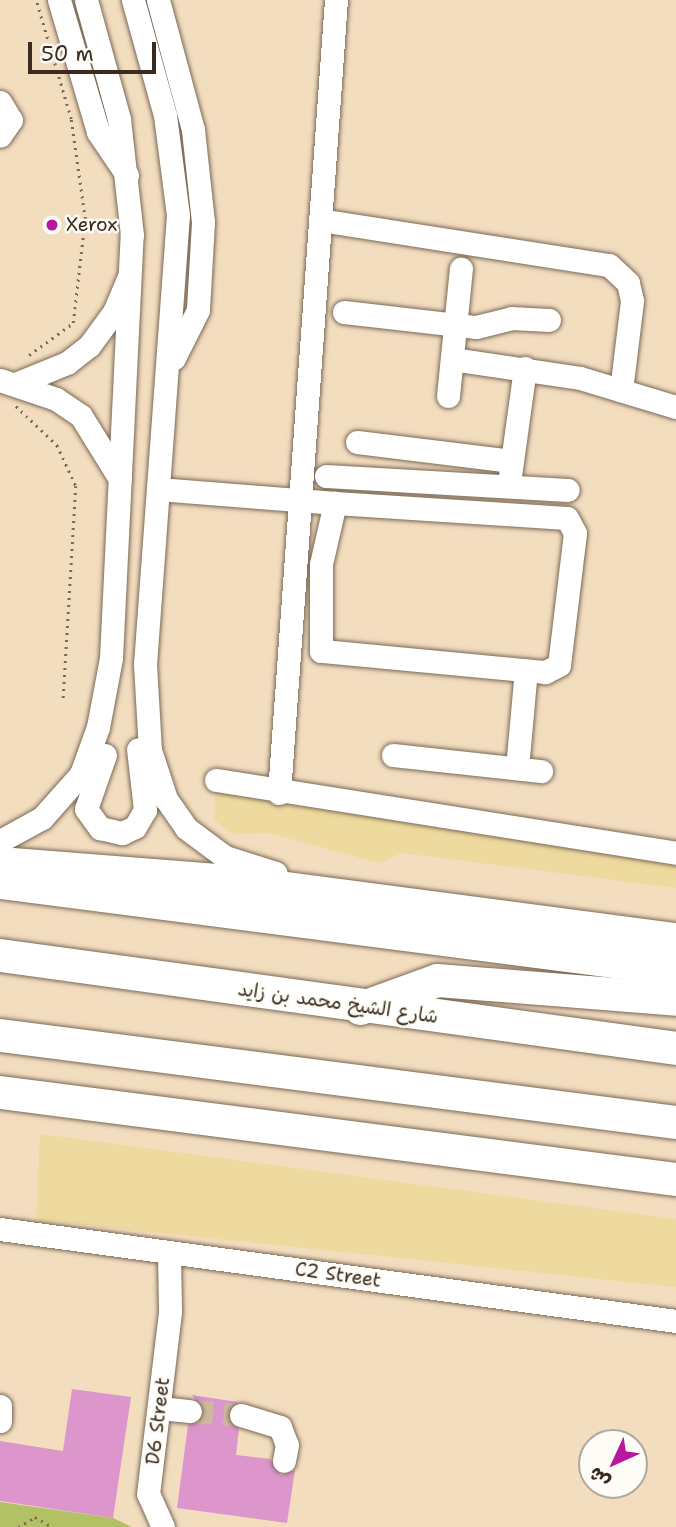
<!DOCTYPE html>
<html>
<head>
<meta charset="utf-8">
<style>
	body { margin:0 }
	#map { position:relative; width:676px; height:1527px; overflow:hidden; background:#f3ddbf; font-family:"Shantell Sans","Playpen Sans Arabic",sans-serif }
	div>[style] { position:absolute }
	.green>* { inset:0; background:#b1c163 }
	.sand>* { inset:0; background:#eeda9e }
	.building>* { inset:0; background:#dd96cc }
	.minor-tunnel>* { height:23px; margin-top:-11.5px; transform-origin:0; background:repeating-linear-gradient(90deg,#ceb99f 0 23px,transparent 0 34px) }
	.path>* { height:2.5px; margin-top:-1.25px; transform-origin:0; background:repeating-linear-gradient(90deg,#7b6956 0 2px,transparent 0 7px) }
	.roads { filter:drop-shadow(0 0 2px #7b6956) drop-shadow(0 0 2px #7b6956) }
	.minor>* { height:23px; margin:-11.5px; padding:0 11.5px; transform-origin:11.5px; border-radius:11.5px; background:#fff }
	.highway>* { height:33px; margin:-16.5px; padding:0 16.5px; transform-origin:16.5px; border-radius:16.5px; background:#fff }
	.dots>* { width:19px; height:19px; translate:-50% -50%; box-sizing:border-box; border:4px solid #fdfcf7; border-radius:50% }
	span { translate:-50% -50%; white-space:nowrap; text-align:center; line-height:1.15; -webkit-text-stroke:5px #fdfcf7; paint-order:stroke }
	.poi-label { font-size:19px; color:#3b2a1e }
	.left { translate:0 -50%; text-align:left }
	.street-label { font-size:19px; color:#3b2a1e }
	.north { position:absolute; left:578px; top:1429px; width:70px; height:70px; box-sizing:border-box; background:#fdfcf7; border:2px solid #afa8a0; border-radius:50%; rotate:225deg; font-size:19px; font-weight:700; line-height:28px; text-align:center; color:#3b2a1e }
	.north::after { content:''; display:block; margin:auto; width:24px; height:32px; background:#b5179e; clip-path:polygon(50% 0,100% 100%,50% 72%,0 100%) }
	.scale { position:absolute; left:28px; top:42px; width:128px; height:32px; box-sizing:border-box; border:4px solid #3b2a1e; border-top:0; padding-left:9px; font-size:21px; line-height:24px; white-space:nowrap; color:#3b2a1e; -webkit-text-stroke:5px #fdfcf7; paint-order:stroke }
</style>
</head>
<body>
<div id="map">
	<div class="green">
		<i style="clip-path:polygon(0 1502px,113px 1518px,132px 1527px,0 1527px)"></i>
	</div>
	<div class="sand">
		<i style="clip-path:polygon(216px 791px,676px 863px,676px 888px,402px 853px,379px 863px,268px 833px,233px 834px,214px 820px)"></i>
		<i style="clip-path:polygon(40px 1134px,676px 1219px,676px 1287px,36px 1220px)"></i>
	</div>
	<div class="building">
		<i style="clip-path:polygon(72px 1389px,131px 1397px,113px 1518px,0 1501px,0 1441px,63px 1451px)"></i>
		<i style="clip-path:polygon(192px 1395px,238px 1402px,227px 1417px,239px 1429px,236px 1455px,270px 1459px,281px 1475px,295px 1470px,287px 1523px,177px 1508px,188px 1425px,204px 1413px)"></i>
	</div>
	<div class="minor-tunnel">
		<i style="left:190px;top:1411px;width:51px;rotate:4.5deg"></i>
	</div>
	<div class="path">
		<i style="left:29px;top:355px;width:54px;rotate:-36deg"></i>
		<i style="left:73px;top:323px;width:105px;rotate:-83.4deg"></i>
		<i style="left:85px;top:219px;width:101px;rotate:-98deg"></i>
		<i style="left:71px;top:119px;width:124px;rotate:-106.4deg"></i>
		<i style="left:16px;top:406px;width:57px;rotate:43.6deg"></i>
		<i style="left:57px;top:445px;width:45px;rotate:65.1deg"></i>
		<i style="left:76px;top:486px;width:217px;rotate:93.4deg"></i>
		<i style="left:18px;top:1527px;width:20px;rotate:-30deg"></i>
		<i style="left:35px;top:1517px;width:20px;rotate:30deg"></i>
	</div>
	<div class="roads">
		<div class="minor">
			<i style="left:59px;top:0;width:138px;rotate:73.5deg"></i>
			<i style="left:98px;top:132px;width:52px;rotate:56deg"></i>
			<i style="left:133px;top:0;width:119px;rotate:74.5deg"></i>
			<i style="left:165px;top:115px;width:101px;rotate:82.6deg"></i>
			<i style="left:178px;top:215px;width:450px;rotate:94.2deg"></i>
			<i style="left:145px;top:664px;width:86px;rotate:86.7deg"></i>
			<i style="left:150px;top:750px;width:52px;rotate:71.9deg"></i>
			<i style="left:166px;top:799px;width:35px;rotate:55deg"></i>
			<i style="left:186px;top:828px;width:49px;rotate:36.6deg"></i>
			<i style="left:225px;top:857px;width:53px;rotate:17.4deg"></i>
			<i style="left:158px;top:0;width:135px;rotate:74.9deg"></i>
			<i style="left:193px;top:130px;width:93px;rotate:83.8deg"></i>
			<i style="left:203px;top:222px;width:88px;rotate:93.3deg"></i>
			<i style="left:198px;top:310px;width:54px;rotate:116.6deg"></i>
			<i style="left:0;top:102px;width:21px;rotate:59deg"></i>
			<i style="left:11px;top:120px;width:19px;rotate:125deg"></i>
			<i style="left:320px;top:220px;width:292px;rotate:8.9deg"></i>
			<i style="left:609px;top:265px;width:26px;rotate:43deg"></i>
			<i style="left:628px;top:283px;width:18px;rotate:77deg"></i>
			<i style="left:632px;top:301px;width:90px;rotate:97deg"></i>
			<i style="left:344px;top:312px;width:133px;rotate:6.5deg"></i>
			<i style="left:476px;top:327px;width:36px;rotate:-14deg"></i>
			<i style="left:511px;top:318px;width:38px;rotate:3deg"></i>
			<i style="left:452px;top:359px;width:129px;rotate:8.4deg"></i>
			<i style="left:580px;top:378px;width:100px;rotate:16.8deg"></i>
			<i style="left:0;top:380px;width:59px;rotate:18.7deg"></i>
			<i style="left:56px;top:399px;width:30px;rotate:34deg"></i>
			<i style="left:81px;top:416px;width:74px;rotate:58.2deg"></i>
			<i style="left:18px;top:383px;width:53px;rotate:-22.2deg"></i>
			<i style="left:67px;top:363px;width:28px;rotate:-38deg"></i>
			<i style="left:89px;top:346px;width:42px;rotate:-53.7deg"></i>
			<i style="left:114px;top:312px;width:39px;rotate:-67deg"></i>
			<i style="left:448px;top:396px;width:128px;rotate:-84.2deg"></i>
			<i style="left:357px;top:442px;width:156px;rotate:7deg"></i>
			<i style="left:326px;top:476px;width:242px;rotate:3.3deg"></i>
			<i style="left:510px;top:476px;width:109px;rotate:-82.1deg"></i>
			<i style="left:158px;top:489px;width:178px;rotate:4.5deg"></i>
			<i style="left:335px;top:503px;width:232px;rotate:3.7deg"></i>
			<i style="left:567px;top:518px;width:17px;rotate:62deg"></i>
			<i style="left:575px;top:533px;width:133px;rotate:96.9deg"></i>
			<i style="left:559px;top:665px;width:16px;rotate:153deg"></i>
			<i style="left:545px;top:672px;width:225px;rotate:-174.6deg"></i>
			<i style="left:321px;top:651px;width:87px;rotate:-90deg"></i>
			<i style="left:321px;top:564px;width:63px;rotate:-77.1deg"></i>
			<i style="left:105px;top:755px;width:57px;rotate:109.4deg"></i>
			<i style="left:86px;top:809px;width:24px;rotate:54deg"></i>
			<i style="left:100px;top:828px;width:23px;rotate:13deg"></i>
			<i style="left:122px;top:833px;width:14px;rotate:-25deg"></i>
			<i style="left:135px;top:827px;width:20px;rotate:-60deg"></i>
			<i style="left:145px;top:810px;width:61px;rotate:-96.5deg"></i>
			<i style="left:393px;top:755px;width:149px;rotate:6.2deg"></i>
			<i style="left:517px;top:768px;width:98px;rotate:-84.8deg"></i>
			<i style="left:216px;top:780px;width:466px;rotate:9deg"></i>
			<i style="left:279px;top:793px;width:795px;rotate:-85.89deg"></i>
			<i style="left:0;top:841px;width:48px;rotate:-28.7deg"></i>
			<i style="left:42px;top:818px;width:59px;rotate:-48.4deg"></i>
			<i style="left:81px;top:774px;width:50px;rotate:-70.1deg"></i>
			<i style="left:98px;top:727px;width:70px;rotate:-79.3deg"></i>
			<i style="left:111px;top:658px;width:424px;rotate:-87.2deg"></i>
			<i style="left:132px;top:235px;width:117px;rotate:-96.4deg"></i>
			<i style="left:119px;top:119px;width:123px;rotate:-105.5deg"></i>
			<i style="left:0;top:1229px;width:682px;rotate:7.75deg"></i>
			<i style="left:0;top:1406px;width:15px;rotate:90deg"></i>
			<i style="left:160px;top:1408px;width:30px;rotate:6deg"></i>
			<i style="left:241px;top:1415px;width:41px;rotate:17.1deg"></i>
			<i style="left:280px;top:1427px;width:19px;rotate:69deg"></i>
			<i style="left:287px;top:1445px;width:16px;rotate:101deg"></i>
			<i style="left:163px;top:1527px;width:36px;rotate:-114deg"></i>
			<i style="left:148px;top:1494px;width:184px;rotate:-83.1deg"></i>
			<i style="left:170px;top:1311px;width:59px;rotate:-91deg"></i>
		</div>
		<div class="highway">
			<i style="left:1px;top:863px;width:241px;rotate:4.5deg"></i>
			<i style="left:241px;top:882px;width:439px;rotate:7.5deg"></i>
			<i style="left:0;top:882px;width:682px;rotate:7.33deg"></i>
			<i style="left:0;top:955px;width:682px;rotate:7.83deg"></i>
			<i style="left:360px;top:1008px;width:82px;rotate:-20deg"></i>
			<i style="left:437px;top:980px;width:240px;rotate:4.5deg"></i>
			<i style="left:0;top:1035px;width:682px;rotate:7.33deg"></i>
			<i style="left:0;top:1092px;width:682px;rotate:7.33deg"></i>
		</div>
	</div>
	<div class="dots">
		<i style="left:52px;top:225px;background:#b5179e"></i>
	</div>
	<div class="poi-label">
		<span class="left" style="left:66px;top:225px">Xerox</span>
	</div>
	<div class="street-label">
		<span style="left:338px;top:1003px;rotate:8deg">شارع الشيخ محمد بن زايد</span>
		<span style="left:338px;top:1275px;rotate:8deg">C2 Street</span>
		<span style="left:158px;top:1421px;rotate:-83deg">D6 Street</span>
	</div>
	<div class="north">ش</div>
	<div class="scale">50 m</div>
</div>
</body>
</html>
